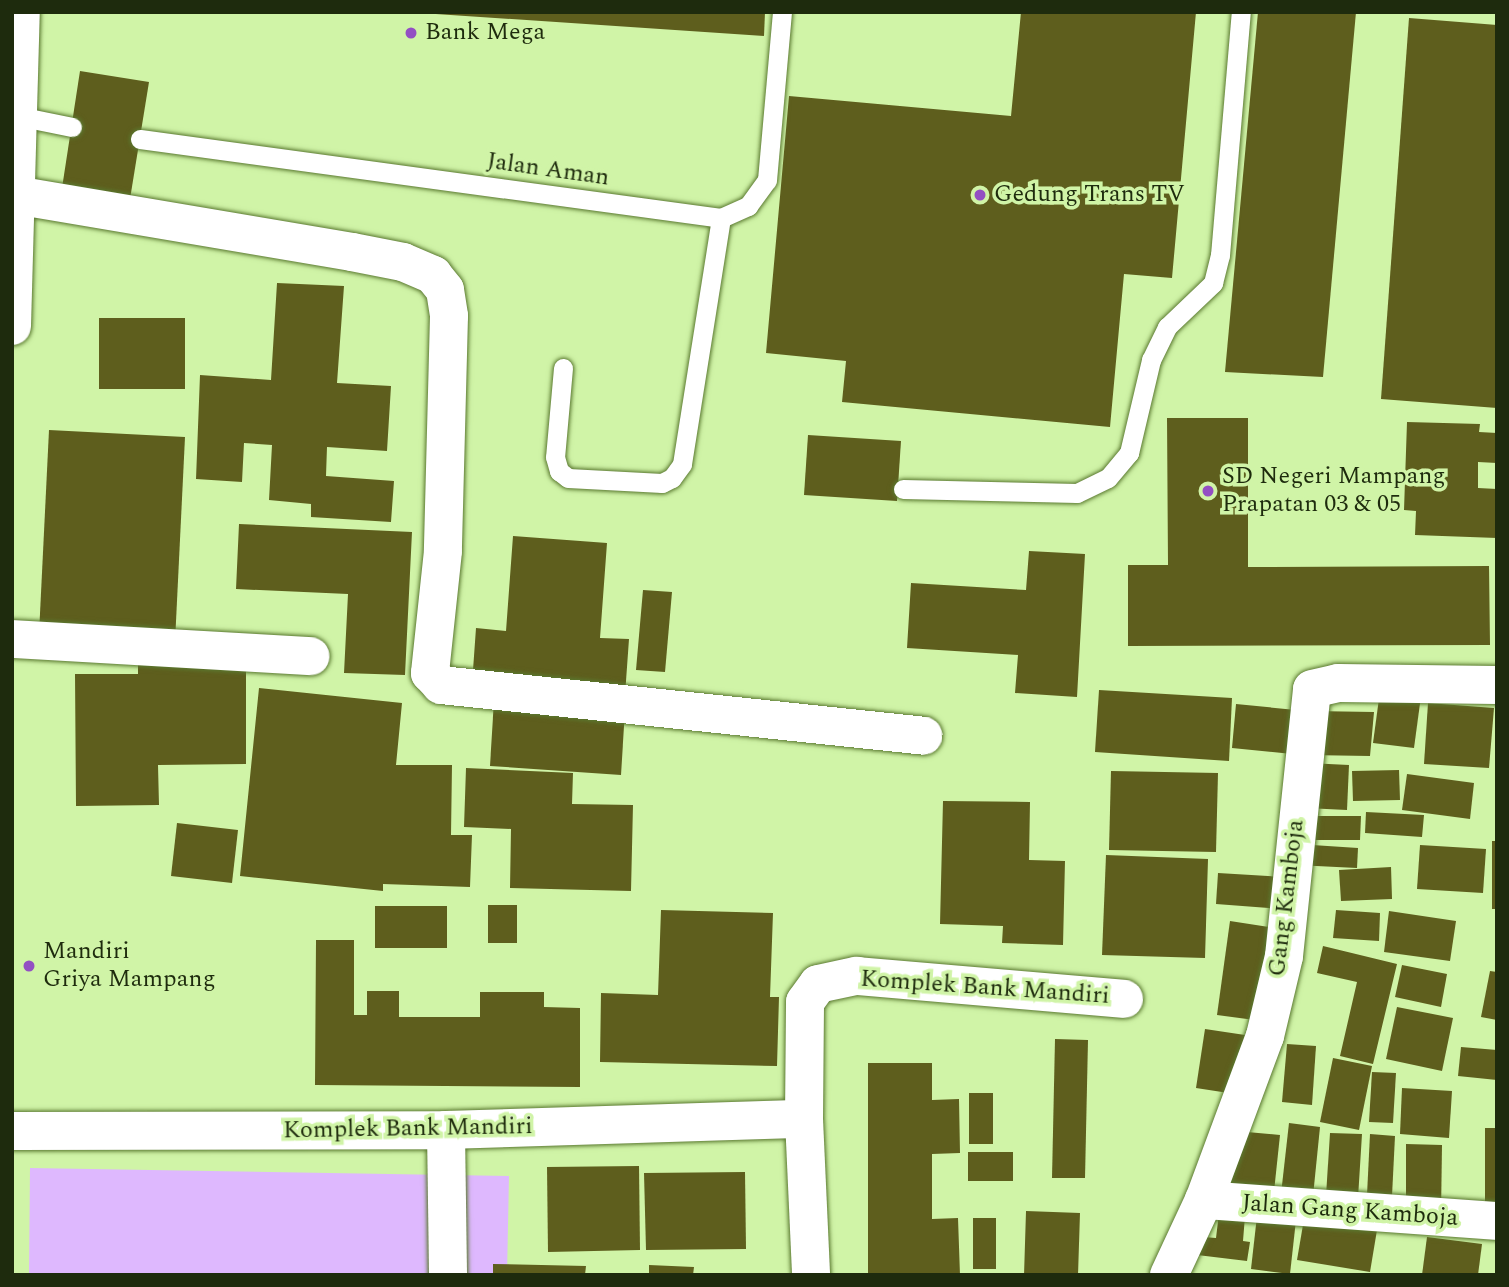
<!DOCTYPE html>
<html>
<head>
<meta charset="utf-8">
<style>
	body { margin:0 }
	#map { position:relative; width:1509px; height:1287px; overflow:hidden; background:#d0f4a7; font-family:Spectral,serif }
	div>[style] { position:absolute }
	.green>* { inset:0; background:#deb8fe }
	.building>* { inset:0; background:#5e5e1d }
	.roads { filter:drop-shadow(0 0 2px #5a7930) drop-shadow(0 0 2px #5a7930) }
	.lane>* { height:19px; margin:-9.5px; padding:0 9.5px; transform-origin:9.5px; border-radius:9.5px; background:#fff }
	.street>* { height:38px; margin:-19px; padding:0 19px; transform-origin:19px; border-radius:19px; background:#fff }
	.primary>* { height:38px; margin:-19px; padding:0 19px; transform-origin:19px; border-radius:19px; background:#fff }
	.dots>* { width:19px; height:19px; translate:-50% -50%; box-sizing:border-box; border:4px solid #d0f4a7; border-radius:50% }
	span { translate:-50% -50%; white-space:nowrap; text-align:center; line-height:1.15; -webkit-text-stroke:7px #d0f4a7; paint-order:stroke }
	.poi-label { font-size:24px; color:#1e2b0d }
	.left { translate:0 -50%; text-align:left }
	.street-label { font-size:24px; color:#1e2b0d }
	.frame { position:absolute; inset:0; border:14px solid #1e2b0d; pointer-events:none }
</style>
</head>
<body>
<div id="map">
	<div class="green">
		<i style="clip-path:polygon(30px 1168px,509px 1176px,507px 1275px,29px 1275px)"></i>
	</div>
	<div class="building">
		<i style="clip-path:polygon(406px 12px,765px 12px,764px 36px)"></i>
		<i style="clip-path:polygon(1021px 12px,1196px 12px,1172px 278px,1124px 274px,1110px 427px,842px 402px,846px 361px,766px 353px,789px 96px,1011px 116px)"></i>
		<i style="clip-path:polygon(1258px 12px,1356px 12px,1323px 377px,1225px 372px)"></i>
		<i style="clip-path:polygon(1409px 18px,1497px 25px,1497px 408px,1381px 399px)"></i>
		<i style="clip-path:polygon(80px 71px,149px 82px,130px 199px,62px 188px)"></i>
		<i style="clip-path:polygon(277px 283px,344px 286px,337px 383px,391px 386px,387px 451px,327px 447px,326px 476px,394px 481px,391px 522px,311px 517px,311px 504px,269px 500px,272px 445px,244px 443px,242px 482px,196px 479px,200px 375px,271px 380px)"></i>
		<i style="clip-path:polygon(99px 318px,185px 318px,185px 389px,99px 389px)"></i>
		<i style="clip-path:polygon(1167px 418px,1248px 418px,1248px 567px,1489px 566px,1490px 645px,1128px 646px,1128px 565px,1168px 565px)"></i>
		<i style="clip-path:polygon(1407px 422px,1480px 424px,1479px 432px,1497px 433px,1497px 463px,1478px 462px,1478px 488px,1497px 489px,1497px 538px,1415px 535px,1416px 511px,1404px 510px)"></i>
		<i style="clip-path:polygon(49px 430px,185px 437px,175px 642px,39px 634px)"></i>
		<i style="clip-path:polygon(808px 435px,901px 441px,897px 501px,804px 495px)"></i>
		<i style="clip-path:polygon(239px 524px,412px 532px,405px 675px,344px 673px,348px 594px,236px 589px)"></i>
		<i style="clip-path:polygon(513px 536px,607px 543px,600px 638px,629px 639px,625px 695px,472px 684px,476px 628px,506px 631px)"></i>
		<i style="clip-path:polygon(1029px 551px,1085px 554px,1077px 697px,1015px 693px,1018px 655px,907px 648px,911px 583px,1026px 590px)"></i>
		<i style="clip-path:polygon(643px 590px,672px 592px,665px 672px,636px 670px)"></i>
		<i style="clip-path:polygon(246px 661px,246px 764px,158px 765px,159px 805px,76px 806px,75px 674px,138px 674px,138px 662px)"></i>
		<i style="clip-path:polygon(259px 688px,402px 703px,396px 765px,452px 765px,451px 835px,472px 835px,470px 887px,383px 884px,383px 891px,240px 876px)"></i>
		<i style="clip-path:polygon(1099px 690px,1232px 698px,1229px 761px,1095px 752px)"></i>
		<i style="clip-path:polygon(1380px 691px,1421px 696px,1414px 748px,1373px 743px)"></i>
		<i style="clip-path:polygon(494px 700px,625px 710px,621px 775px,490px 766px)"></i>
		<i style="clip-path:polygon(1428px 703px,1494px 708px,1489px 768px,1424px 764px)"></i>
		<i style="clip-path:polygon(1236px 704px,1306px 711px,1302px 755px,1232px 748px)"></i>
		<i style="clip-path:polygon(1312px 711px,1374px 712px,1370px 756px,1308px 755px)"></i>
		<i style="clip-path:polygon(1308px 763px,1349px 765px,1347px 810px,1306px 808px)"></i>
		<i style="clip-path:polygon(466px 768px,573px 773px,572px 804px,633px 805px,631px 891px,510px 888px,511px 829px,464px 827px)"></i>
		<i style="clip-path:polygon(1399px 770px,1400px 800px,1353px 801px,1352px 771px)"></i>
		<i style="clip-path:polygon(1111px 771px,1218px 773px,1216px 852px,1109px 850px)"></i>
		<i style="clip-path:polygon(1407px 774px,1474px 783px,1470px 819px,1402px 810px)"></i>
		<i style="clip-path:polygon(943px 801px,1030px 802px,1029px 860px,1065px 861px,1063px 945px,1002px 943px,1003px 926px,940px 924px)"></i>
		<i style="clip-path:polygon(1366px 812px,1424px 815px,1422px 837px,1365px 833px)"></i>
		<i style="clip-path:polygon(1301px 816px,1361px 816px,1360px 840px,1301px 840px)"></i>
		<i style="clip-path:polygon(177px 823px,238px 830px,232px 883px,171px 876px)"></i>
		<i style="clip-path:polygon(1492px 841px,1497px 841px,1497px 909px,1492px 909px)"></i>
		<i style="clip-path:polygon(1297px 844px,1358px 848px,1357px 868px,1296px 865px)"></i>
		<i style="clip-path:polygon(1420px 845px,1486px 849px,1483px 893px,1417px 889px)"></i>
		<i style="clip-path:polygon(1106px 855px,1208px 859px,1205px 958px,1102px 955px)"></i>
		<i style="clip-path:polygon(1391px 867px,1392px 899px,1341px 901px,1339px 870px)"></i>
		<i style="clip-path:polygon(1218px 873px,1284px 877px,1282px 909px,1216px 904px)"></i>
		<i style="clip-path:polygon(488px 905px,517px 905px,517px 943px,488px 943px)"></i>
		<i style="clip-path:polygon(375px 906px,447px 906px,447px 948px,375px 948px)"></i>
		<i style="clip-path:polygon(661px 910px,773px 913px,770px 997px,779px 997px,777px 1066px,600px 1062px,601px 993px,658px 995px)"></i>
		<i style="clip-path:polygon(1336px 910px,1380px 913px,1379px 941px,1333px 938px)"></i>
		<i style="clip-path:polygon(1389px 911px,1456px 921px,1450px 961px,1384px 952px)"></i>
		<i style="clip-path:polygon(1230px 921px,1276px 928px,1262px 1021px,1217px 1015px)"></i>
		<i style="clip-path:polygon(316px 940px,354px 940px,354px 1015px,367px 1015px,367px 991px,399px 991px,399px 1017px,480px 1017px,480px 992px,544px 992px,544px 1007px,580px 1008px,580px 1087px,315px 1085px)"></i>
		<i style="clip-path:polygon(1323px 946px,1397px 964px,1373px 1064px,1340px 1056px,1357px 982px,1317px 973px)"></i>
		<i style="clip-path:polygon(1402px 965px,1447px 974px,1441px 1007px,1395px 997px)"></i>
		<i style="clip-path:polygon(1490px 971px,1497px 972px,1497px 1020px,1481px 1017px)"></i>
		<i style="clip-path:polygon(1397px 1007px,1453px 1018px,1442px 1071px,1386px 1059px)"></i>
		<i style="clip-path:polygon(1205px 1029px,1245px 1035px,1235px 1094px,1196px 1088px)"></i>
		<i style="clip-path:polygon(1055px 1039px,1088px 1040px,1085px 1178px,1052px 1178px)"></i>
		<i style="clip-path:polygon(1287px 1044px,1316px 1046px,1312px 1105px,1282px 1102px)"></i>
		<i style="clip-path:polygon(1461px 1047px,1497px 1050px,1497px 1080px,1458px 1076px)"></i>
		<i style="clip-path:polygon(1333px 1058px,1372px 1066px,1359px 1130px,1320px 1122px)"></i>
		<i style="clip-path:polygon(868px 1063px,932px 1063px,932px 1100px,959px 1099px,960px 1153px,932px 1154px,932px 1219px,958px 1218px,960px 1275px,868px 1275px)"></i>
		<i style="clip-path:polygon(1372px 1072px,1396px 1073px,1393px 1123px,1369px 1122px)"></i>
		<i style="clip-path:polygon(1402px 1088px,1452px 1091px,1449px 1138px,1400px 1134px)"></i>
		<i style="clip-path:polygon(969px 1093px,993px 1093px,993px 1144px,969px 1144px)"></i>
		<i style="clip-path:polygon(1289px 1123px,1320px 1127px,1312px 1206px,1280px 1203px)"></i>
		<i style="clip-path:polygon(1485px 1128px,1497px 1128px,1497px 1209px,1485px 1209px)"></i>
		<i style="clip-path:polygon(1236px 1131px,1280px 1135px,1273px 1201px,1226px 1194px)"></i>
		<i style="clip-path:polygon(1330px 1133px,1362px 1134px,1358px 1198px,1326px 1196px)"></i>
		<i style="clip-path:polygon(1370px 1134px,1395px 1136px,1392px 1196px,1367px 1195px)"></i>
		<i style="clip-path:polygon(1406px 1144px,1442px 1145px,1441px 1214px,1406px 1213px)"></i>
		<i style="clip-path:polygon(968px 1152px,1013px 1152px,1013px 1181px,968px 1181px)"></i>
		<i style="clip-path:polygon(639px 1166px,640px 1250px,548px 1252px,547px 1167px)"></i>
		<i style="clip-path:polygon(745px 1172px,746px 1249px,646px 1250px,644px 1173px)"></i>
		<i style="clip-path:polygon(1026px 1211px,1080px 1213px,1078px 1275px,1024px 1275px)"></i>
		<i style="clip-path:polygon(1219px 1213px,1245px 1216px,1243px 1241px,1250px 1242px,1247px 1261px,1189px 1254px,1191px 1236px,1216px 1238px)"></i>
		<i style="clip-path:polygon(1257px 1216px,1296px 1220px,1290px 1274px,1251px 1269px)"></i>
		<i style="clip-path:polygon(973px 1218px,996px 1218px,996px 1269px,973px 1269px)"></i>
		<i style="clip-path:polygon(1304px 1219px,1377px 1230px,1370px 1272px,1297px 1260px)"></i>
		<i style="clip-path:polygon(1427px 1237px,1482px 1244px,1478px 1275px,1422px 1275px)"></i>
		<i style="clip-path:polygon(493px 1264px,586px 1266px,585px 1275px,493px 1275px)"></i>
		<i style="clip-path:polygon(649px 1265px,694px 1267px,693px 1275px,649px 1275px)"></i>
	</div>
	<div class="roads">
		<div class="lane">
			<i style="left:18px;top:116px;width:55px;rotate:11.5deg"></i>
			<i style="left:140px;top:139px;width:586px;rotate:7.74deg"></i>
			<i style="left:721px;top:218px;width:30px;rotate:-24deg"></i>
			<i style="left:748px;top:206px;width:32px;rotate:-54deg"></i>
			<i style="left:767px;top:180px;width:169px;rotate:-84.9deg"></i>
			<i style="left:563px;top:368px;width:89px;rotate:95.1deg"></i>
			<i style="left:555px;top:457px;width:15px;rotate:74deg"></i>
			<i style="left:559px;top:471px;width:11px;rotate:38deg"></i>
			<i style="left:568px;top:478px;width:94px;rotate:3deg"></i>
			<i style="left:662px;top:483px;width:11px;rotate:-27deg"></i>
			<i style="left:672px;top:478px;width:17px;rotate:-54deg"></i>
			<i style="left:682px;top:464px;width:249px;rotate:-81deg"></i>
			<i style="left:903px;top:489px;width:174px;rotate:1.3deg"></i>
			<i style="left:1077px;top:493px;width:34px;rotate:-26deg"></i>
			<i style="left:1108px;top:478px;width:33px;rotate:-50deg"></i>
			<i style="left:1129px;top:453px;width:96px;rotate:-76.7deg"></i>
			<i style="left:1151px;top:360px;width:37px;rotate:-64deg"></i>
			<i style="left:1167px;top:327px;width:64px;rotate:-43.7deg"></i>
			<i style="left:1213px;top:283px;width:29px;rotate:-76deg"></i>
			<i style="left:1220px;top:255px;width:244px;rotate:-85.1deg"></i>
		</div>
		<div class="street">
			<i style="left:15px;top:195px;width:342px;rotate:9.6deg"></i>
			<i style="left:352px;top:252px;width:52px;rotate:11.1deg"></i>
			<i style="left:403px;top:262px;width:33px;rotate:23deg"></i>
			<i style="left:433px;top:275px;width:19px;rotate:51deg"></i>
			<i style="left:445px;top:290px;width:26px;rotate:81deg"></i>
			<i style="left:449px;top:316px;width:235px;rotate:91.5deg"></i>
			<i style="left:443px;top:551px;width:123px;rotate:96.1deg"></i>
			<i style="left:430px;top:673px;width:16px;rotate:47deg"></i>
			<i style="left:441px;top:685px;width:485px;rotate:6deg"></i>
			<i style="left:12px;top:639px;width:299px;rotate:3.3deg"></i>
			<i style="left:804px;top:1119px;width:156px;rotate:87.4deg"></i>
			<i style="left:446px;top:1130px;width:145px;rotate:89.2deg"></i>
			<i style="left:12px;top:1131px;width:434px;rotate:-0.1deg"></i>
			<i style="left:446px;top:1130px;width:358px;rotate:-1.8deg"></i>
			<i style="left:804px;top:1119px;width:117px;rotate:-89.5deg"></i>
			<i style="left:805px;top:1002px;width:22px;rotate:-54deg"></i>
			<i style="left:818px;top:984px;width:40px;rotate:-12deg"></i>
			<i style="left:857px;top:976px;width:268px;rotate:4.9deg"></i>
			<i style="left:1204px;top:1200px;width:294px;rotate:4.1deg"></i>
			<i style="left:1169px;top:1275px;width:83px;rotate:-65deg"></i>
			<i style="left:1204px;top:1200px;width:175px;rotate:-69.6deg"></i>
			<i style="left:1265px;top:1036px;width:82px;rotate:-76.6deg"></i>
			<i style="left:1284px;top:956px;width:268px;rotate:-84deg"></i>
			<i style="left:1312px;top:689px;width:27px;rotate:-13deg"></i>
			<i style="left:1338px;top:683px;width:159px;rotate:0.7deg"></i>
		</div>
		<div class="primary">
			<i style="left:12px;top:326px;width:314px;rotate:-88.4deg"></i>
		</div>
	</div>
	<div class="dots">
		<i style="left:411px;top:33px;background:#934fc3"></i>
		<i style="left:980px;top:195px;background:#934fc3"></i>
		<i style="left:1208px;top:491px;background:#934fc3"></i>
		<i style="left:29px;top:966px;background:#934fc3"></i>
	</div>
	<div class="poi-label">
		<span class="left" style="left:425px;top:33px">Bank Mega</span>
		<span class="left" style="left:994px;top:195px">Gedung Trans TV</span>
		<span class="left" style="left:1222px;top:491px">SD Negeri Mampang<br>Prapatan 03 &amp; 05</span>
		<span class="left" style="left:43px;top:966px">Mandiri<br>Griya Mampang</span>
	</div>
	<div class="street-label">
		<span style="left:548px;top:170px;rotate:8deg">Jalan Aman</span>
		<span style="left:1287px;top:898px;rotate:-83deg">Gang Kamboja</span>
		<span style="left:985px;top:988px;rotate:4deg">Komplek Bank Mandiri</span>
		<span style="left:408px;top:1129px;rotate:-1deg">Komplek Bank Mandiri</span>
		<span style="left:1350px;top:1211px;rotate:4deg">Jalan Gang Kamboja</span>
	</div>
	<div class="frame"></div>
</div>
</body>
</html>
